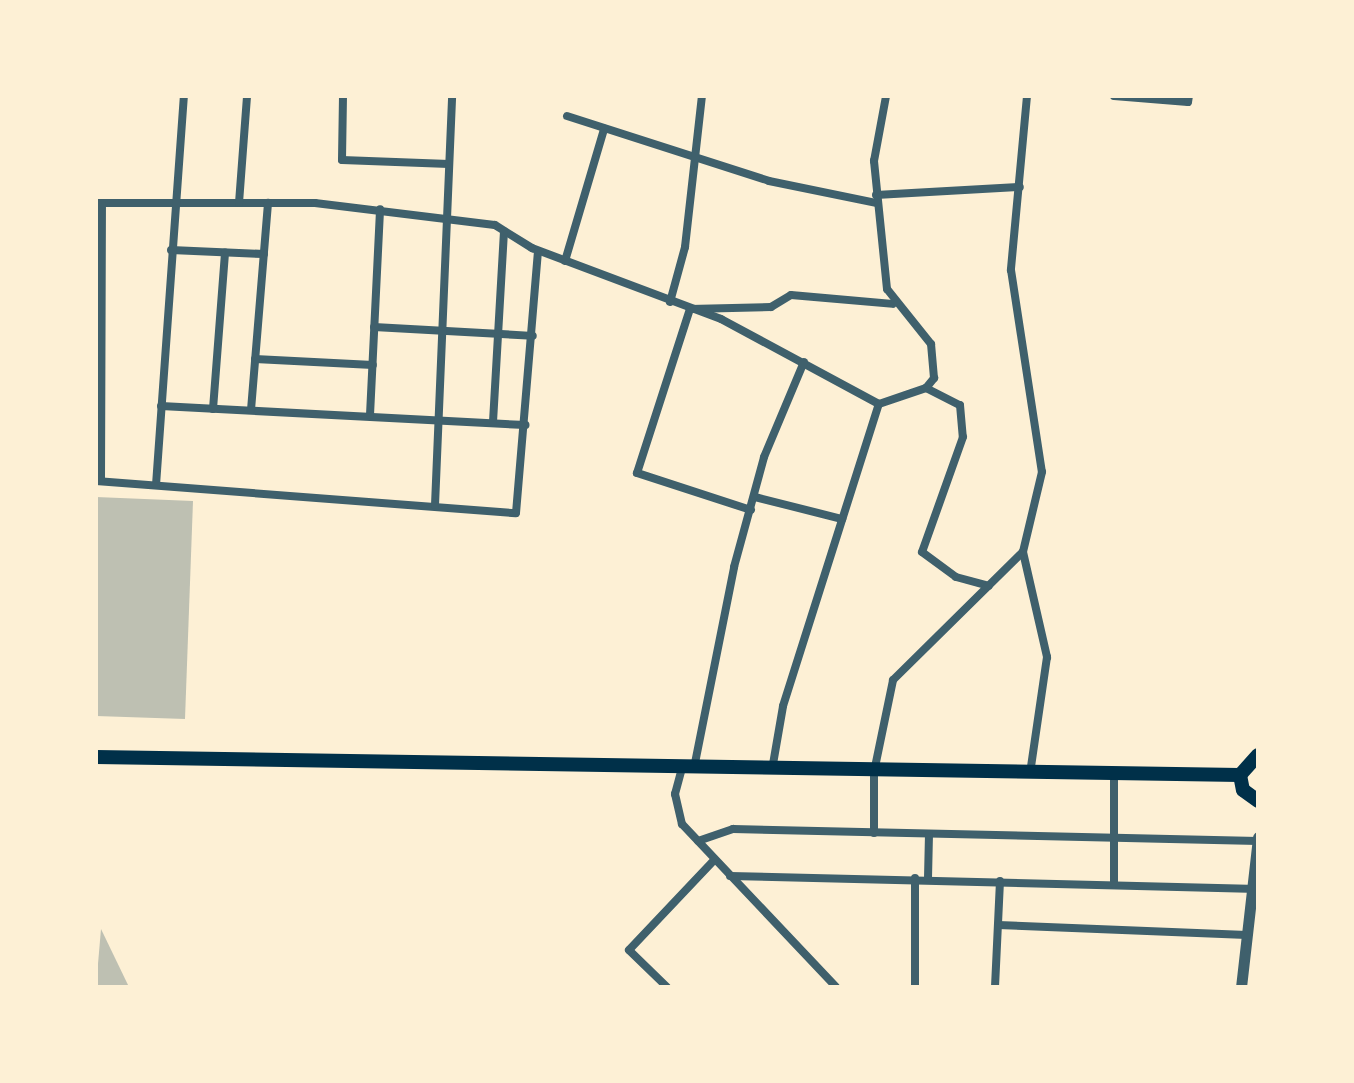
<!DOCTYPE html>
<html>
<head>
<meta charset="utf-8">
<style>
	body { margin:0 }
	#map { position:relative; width:1354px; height:1083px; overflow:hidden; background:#fdf0d5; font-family:Commissioner,sans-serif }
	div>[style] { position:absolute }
	.building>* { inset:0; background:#bec0b2 }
	.minor>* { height:8px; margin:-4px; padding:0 4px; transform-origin:4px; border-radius:4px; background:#3f606c }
	.tertiary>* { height:11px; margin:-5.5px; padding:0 5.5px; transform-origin:5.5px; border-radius:5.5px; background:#3f606c }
	.primary>* { height:14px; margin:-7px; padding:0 7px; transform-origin:7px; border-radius:7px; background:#003049 }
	span { translate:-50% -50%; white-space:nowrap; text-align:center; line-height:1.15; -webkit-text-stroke:6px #fdf0d5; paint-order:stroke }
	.frame { position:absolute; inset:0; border:98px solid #fdf0d5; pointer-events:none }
</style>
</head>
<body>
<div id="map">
	<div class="building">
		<i style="clip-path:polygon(96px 497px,193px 501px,185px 719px,96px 716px)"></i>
		<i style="clip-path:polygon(101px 929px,129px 987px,96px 987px)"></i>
	</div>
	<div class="minor">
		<i style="left:343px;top:96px;width:64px;rotate:90.9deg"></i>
		<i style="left:342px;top:160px;width:107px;rotate:2.1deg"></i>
		<i style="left:1027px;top:96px;width:175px;rotate:95.3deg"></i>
		<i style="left:1011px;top:270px;width:204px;rotate:81.3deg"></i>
		<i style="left:1042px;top:472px;width:82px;rotate:103.4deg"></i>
		<i style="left:1023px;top:552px;width:108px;rotate:77.1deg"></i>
		<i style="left:1047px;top:657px;width:117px;rotate:98.3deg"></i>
		<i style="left:1114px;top:96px;width:74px;rotate:4.6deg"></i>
		<i style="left:1188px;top:102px;width:6px;rotate:-81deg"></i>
		<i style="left:567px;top:116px;width:212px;rotate:17.8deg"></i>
		<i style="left:769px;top:181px;width:109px;rotate:11.6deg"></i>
		<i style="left:876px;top:195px;width:144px;rotate:-3.2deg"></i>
		<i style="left:96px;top:203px;width:219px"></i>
		<i style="left:315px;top:203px;width:181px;rotate:7deg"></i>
		<i style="left:495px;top:225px;width:44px;rotate:31.9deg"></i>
		<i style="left:532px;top:248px;width:202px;rotate:20.6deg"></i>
		<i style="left:721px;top:319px;width:179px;rotate:28.3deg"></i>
		<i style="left:239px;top:203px;width:107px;rotate:-85.7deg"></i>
		<i style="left:171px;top:250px;width:93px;rotate:2.5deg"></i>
		<i style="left:565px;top:261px;width:138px;rotate:-73.5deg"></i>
		<i style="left:670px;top:302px;width:57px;rotate:-74.7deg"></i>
		<i style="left:685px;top:247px;width:152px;rotate:-83.6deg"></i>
		<i style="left:374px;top:327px;width:159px;rotate:3.2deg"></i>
		<i style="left:255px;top:359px;width:118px;rotate:2.9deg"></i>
		<i style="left:926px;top:388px;width:38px;rotate:27deg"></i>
		<i style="left:960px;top:405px;width:32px;rotate:85deg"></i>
		<i style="left:963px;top:437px;width:122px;rotate:109.6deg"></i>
		<i style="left:922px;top:552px;width:42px;rotate:36.3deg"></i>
		<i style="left:956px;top:577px;width:34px;rotate:15deg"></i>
		<i style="left:161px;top:406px;width:365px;rotate:3deg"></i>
		<i style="left:213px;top:409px;width:157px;rotate:-85.6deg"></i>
		<i style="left:251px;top:410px;width:208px;rotate:-85.3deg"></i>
		<i style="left:370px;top:415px;width:206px;rotate:-87.2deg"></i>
		<i style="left:493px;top:422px;width:191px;rotate:-86.7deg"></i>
		<i style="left:96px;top:481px;width:421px;rotate:4.4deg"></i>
		<i style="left:516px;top:513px;width:263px;rotate:-85.2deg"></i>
		<i style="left:101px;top:481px;width:278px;rotate:-89.8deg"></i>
		<i style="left:156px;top:485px;width:390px;rotate:-85.9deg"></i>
		<i style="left:755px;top:497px;width:90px;rotate:14.2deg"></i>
		<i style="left:435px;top:505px;width:409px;rotate:-87.6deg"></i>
		<i style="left:751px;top:510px;width:120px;rotate:-162deg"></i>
		<i style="left:637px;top:473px;width:172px;rotate:-72.1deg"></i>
		<i style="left:690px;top:309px;width:81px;rotate:-1.4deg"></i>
		<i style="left:771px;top:307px;width:23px;rotate:-31deg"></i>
		<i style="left:791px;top:295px;width:102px;rotate:5deg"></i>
		<i style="left:682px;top:768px;width:27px;rotate:105deg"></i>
		<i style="left:675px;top:794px;width:31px;rotate:77deg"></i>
		<i style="left:682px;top:824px;width:224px;rotate:46.6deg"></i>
		<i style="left:694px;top:768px;width:205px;rotate:-78.7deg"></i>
		<i style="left:734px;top:567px;width:114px;rotate:-74.7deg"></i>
		<i style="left:764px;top:457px;width:103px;rotate:-67.2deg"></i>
		<i style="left:772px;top:770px;width:65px;rotate:-80.2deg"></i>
		<i style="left:783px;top:706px;width:317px;rotate:-72.4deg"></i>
		<i style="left:879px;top:404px;width:50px;rotate:-18.8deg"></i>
		<i style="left:926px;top:388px;width:13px;rotate:-51deg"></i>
		<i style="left:934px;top:378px;width:34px;rotate:-95deg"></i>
		<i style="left:931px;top:344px;width:70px;rotate:-128.7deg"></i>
		<i style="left:887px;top:289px;width:129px;rotate:-95.8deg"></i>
		<i style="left:874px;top:161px;width:66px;rotate:-79.5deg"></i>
		<i style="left:874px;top:833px;width:61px;rotate:-90deg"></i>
		<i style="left:874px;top:772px;width:94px;rotate:-78.3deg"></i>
		<i style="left:893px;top:680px;width:182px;rotate:-44.6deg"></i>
		<i style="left:698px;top:841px;width:37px;rotate:-19deg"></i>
		<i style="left:733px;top:829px;width:525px;rotate:1.31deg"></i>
		<i style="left:730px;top:876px;width:528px;rotate:1.41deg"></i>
		<i style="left:915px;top:878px;width:109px;rotate:90deg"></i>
		<i style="left:928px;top:878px;width:44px;rotate:-88.7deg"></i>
		<i style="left:1114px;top:884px;width:110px;rotate:-90deg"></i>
		<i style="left:998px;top:925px;width:249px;rotate:2.3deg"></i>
		<i style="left:667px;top:987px;width:53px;rotate:-135.8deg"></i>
		<i style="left:629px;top:950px;width:124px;rotate:-46.6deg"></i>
		<i style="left:995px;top:987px;width:106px;rotate:-87.3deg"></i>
	</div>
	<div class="tertiary">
		<i style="left:1241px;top:987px;width:151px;rotate:-83.5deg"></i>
	</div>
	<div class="primary">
		<i style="left:1258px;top:755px;width:27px;rotate:132deg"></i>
		<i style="left:1240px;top:775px;width:15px;rotate:79deg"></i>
		<i style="left:1243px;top:790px;width:19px;rotate:36deg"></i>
		<i style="left:96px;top:757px;width:1144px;rotate:0.9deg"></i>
	</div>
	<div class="frame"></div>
</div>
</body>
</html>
